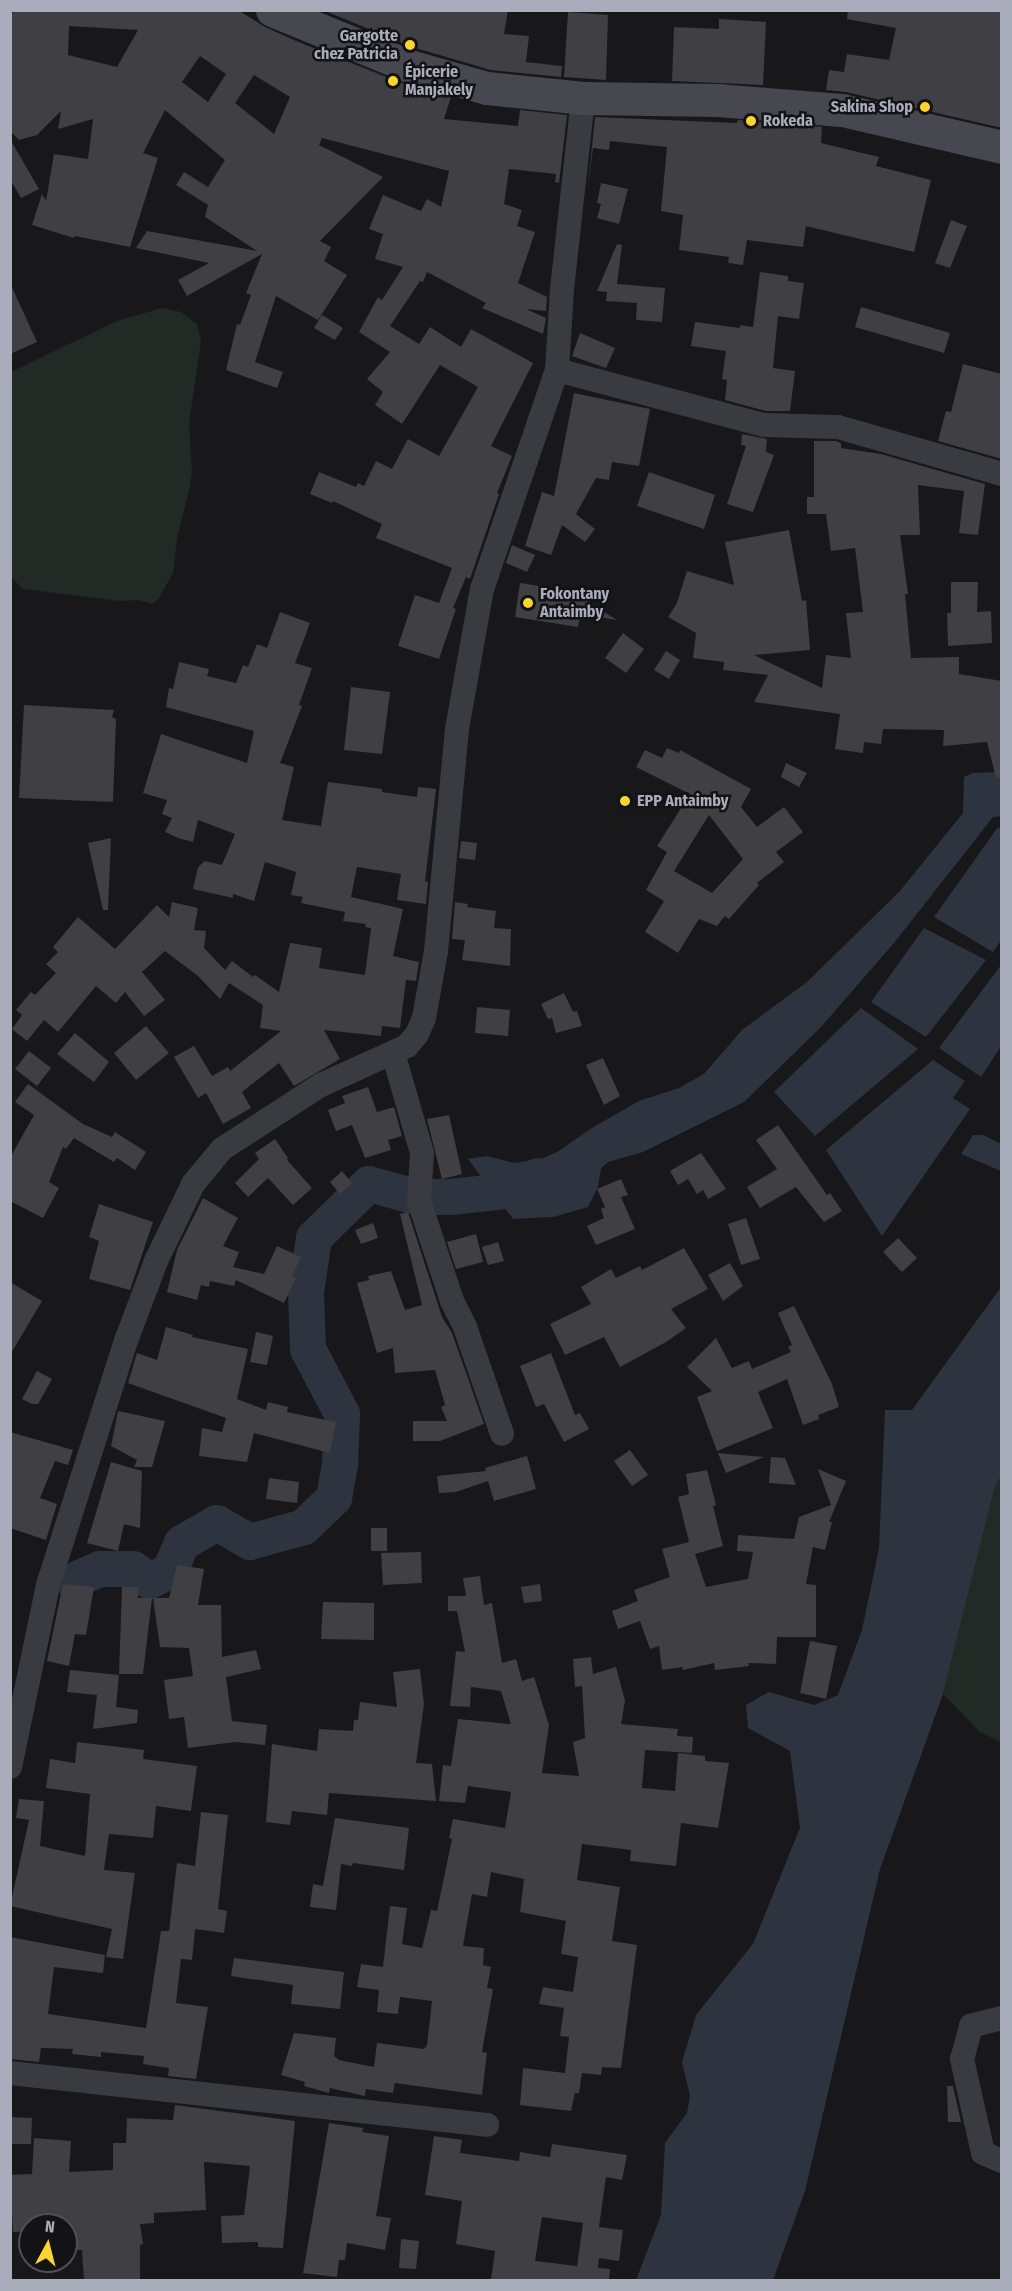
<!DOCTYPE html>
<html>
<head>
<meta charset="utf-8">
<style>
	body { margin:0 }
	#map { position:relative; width:1012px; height:2291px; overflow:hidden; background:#18181a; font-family:"Fira Sans Condensed",sans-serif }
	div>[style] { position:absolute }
	.green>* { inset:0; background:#212a24 }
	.water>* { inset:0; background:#2d343f }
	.river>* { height:36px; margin:-18px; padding:0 18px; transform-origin:18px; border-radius:18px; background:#2d343f }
	.building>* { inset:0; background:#3f3f44 }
	.street>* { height:24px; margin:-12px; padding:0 12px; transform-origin:12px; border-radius:12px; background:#3a3a41 }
	.secondary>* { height:33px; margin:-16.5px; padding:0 16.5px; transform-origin:16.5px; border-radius:16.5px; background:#46474f }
	.dots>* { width:16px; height:16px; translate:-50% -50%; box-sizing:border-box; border:3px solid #131315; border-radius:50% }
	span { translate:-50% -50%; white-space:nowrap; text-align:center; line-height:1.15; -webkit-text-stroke:5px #131315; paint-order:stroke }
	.poi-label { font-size:16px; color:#a9acba; font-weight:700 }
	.right { translate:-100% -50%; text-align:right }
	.left { translate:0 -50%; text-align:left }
	.frame { position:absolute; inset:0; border:12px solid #a9acba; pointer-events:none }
	.north { position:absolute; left:18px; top:2213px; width:60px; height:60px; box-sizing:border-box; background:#131315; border:2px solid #4f5057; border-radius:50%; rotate:7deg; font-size:16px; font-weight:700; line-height:24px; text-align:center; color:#a9acba }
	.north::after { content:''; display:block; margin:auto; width:21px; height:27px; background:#fbd52f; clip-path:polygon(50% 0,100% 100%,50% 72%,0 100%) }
</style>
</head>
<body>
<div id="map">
	<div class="green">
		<i style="clip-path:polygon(162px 308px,181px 312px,197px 324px,201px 341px,189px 423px,192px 472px,189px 491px,177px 538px,173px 573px,159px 598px,152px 604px,138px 600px,120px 601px,23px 589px,11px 577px,11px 372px,117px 321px)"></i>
		<i style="clip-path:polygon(1001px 1476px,1001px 1742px,980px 1732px,943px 1694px,995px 1486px)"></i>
	</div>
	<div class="water">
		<i style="clip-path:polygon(1001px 772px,1001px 816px,993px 817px,894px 943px,821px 1027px,744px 1102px,643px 1152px,608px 1162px,601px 1168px,598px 1187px,588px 1207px,553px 1217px,513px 1219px,468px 1159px,487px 1156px,514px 1163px,541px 1159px,559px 1151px,590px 1129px,639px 1101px,679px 1088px,704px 1074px,742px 1030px,807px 982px,900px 891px,963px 813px,964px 777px,973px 773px)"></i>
		<i style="clip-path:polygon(998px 827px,1002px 831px,1002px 939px,993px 952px,934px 917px)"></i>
		<i style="clip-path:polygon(924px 928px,986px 960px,926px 1037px,871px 1002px)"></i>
		<i style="clip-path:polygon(1001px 965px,1001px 1046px,981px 1077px,939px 1048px)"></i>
		<i style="clip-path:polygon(861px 1008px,918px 1049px,815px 1136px,774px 1092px)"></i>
		<i style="clip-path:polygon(933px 1060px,965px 1081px,953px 1098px,970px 1109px,882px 1236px,826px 1150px)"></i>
		<i style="clip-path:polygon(973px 1135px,983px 1135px,1001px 1144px,1001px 1171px,961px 1154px)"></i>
		<i style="clip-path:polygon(1001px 1287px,1001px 1476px,995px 1486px,943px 1694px,880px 1869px,805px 2191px,773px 2280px,636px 2280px,661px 2215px,665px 2143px,687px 2113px,690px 2096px,682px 2062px,696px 2015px,753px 1944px,800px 1828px,790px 1751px,748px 1728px,746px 1705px,769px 1692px,814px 1705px,838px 1695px,862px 1630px,879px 1548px,885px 1410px,912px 1410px)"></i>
	</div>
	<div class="river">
		<i style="left:73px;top:1581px;width:30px;rotate:-24deg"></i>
		<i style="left:100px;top:1569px;width:33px"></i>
		<i style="left:133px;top:1569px;width:21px;rotate:35deg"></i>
		<i style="left:150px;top:1581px;width:22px;rotate:-27deg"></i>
		<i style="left:170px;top:1571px;width:30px;rotate:-67deg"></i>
		<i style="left:182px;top:1543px;width:40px;rotate:-29.7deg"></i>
		<i style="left:217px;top:1523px;width:38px;rotate:30deg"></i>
		<i style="left:250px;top:1542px;width:56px;rotate:-15.5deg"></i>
		<i style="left:304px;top:1527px;width:42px;rotate:-44deg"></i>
		<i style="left:334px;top:1498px;width:35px;rotate:-80deg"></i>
		<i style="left:340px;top:1464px;width:50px;rotate:-87.7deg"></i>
		<i style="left:342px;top:1414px;width:73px;rotate:-117.6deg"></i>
		<i style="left:308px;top:1349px;width:56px;rotate:-92deg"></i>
		<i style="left:306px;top:1293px;width:56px;rotate:-81.7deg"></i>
		<i style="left:314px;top:1238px;width:77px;rotate:-44.5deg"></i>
		<i style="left:369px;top:1184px;width:50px;rotate:15.2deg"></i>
		<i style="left:417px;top:1197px;width:33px"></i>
		<i style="left:450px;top:1197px;width:56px;rotate:-6.1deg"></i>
		<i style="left:506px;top:1191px;width:35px;rotate:-25deg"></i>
	</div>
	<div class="building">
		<i style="clip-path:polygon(evenodd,20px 10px,238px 10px,265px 27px,296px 41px,399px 82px,451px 97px,444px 119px,518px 126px,520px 110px,567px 115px,559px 183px,555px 182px,556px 174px,509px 169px,504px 204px,522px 210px,517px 226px,535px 232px,518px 283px,547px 297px,546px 311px,526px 309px,546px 318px,543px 334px,482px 308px,486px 303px,427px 272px,423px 282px,420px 281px,390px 326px,419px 344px,430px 327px,461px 347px,471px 329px,533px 363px,491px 446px,512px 456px,497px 493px,499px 494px,470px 579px,466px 577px,453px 608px,456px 609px,439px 659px,398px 646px,415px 595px,439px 603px,452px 568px,376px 538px,382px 524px,333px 501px,332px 503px,310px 494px,319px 472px,356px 487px,358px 483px,364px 486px,376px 461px,392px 469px,408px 439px,439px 456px,478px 387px,440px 365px,402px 424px,375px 405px,383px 392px,367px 379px,390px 352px,359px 332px,378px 297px,382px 300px,403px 267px,375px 259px,383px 234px,369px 229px,383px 195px,421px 211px,427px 199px,441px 207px,449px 171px,322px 138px,319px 145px,383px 177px,320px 241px,331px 247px,324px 261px,347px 275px,318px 320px,276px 296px,255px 362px,283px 372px,277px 388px,226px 370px,237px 324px,240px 325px,251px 295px,246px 293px,262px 254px,187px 296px,178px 280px,209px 263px,136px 248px,147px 231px,257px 251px,205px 217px,208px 205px,176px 185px,184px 172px,208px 187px,225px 160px,165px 110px,143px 153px,158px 158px,130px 247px,75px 236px,74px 238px,32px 225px,42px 194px,46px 201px,54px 154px,88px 159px,93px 119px,58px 129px,61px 111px,37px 135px,19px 140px,10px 131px,10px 14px,20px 10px,69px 26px,138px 30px,117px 67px,68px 55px,69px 26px,20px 10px,200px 56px,226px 74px,208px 102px,182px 82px,200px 56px,20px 10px,254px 75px,290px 97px,274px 134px,235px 103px,254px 75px)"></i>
		<i style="clip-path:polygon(323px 10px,508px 10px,504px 34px,529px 36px,526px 62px,562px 66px,561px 77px,491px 70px,412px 47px)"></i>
		<i style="clip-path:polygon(848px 10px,1002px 10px,1002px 128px,846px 92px,826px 90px,829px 70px,844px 72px,847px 54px,889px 60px,896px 28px,847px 19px)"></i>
		<i style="clip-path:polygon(568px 12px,608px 15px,606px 80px,564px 77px)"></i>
		<i style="clip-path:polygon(719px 19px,766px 22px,763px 85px,672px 81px,674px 27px,719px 29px)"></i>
		<i style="clip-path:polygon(595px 117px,737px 123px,738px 120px,822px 127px,821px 143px,879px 157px,876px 166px,931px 180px,914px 252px,806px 226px,803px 247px,747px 240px,743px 265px,728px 263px,729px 257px,679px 250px,683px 215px,661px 211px,667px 147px,610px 141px,609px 150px,593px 148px,588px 187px)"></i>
		<i style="clip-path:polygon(10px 139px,39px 189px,21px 198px,10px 179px)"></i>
		<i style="clip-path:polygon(601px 183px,628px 189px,619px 224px,597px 218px,601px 204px,597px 203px)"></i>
		<i style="clip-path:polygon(951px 220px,967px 226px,950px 268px,935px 263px)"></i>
		<i style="clip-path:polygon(617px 244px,622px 245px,617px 284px,665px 288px,662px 322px,636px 320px,637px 303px,606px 301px,607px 292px,597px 291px)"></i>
		<i style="clip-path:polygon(760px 272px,788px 276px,788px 281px,804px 283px,799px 319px,778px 316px,773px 368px,795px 371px,790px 411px,766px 411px,725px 400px,727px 380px,722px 379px,726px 351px,691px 346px,695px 322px,740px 328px,740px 325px,753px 327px)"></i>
		<i style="clip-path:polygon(10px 283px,37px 342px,10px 354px)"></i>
		<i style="clip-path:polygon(861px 307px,950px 333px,944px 353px,855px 327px)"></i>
		<i style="clip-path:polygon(322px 315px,343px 328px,335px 340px,314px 328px)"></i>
		<i style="clip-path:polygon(580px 333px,615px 348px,606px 368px,572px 356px)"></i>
		<i style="clip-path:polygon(963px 364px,1002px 374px,1002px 459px,938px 441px,946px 411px,951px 412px)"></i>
		<i style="clip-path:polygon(574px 393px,650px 409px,639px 466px,612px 462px,609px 480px,596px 478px,576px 514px,595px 529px,585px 542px,562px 525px,551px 555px,525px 546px,542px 492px,554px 496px)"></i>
		<i style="clip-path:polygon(742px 434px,767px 439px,766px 452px,774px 455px,753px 512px,727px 504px,746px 446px,741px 445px)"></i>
		<i style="clip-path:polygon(814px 441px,836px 441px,841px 443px,841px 448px,881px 454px,985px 484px,978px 535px,959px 533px,964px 491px,918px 485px,920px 535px,900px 535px,908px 594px,905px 594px,911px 658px,959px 657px,959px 674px,1002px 681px,1002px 777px,996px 778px,987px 742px,943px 746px,944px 730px,883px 729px,881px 744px,864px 742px,863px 753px,835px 749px,840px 714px,754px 702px,768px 675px,723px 670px,724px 662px,693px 658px,696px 633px,668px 617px,677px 603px,687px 571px,734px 585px,725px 542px,789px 530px,802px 601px,806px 600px,810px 650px,754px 655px,822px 688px,826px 655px,851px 658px,846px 613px,863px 612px,855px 548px,831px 551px,826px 514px,807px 514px,807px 497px,814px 497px)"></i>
		<i style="clip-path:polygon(649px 472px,715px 495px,704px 529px,637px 506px)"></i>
		<i style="clip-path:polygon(512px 545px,535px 555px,527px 572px,506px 563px)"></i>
		<i style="clip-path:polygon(951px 582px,978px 582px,977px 612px,991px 611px,992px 643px,948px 646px,947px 613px,951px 613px)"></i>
		<i style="clip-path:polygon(520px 583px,571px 591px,617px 620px,580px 614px,578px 627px,515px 617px)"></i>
		<i style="clip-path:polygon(280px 612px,310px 623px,295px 663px,312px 668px,299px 705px,302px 706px,280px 763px,294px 767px,282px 820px,321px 826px,328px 782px,382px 789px,382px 792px,417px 797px,418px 787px,436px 789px,425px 881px,428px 882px,426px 904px,397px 900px,401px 874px,357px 867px,351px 897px,403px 909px,393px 956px,419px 962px,416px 981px,406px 980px,400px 1028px,382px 1026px,381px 1036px,324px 1030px,340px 1059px,294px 1086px,279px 1063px,242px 1092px,251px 1108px,223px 1124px,206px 1093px,198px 1098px,174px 1057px,194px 1046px,212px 1076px,228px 1067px,230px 1071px,281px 1031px,260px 1028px,263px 1005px,229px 983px,220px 999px,198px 976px,165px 951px,142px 972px,165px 1000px,144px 1016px,125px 992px,116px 1003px,96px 986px,58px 1032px,44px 1020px,27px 1041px,12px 1029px,22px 1015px,16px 1010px,31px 992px,35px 995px,56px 973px,46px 964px,58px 952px,53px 947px,78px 917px,115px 949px,157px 905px,169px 917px,172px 902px,198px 908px,194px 930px,206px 931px,204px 948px,225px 970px,232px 961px,253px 977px,255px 975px,279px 992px,290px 943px,322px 948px,319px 968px,365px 975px,371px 928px,365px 927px,366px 924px,343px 921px,345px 912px,301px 903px,303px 897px,291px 895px,296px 872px,265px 862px,254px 901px,233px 894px,233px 898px,193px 889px,198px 867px,205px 861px,222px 865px,235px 834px,198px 820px,193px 842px,178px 838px,165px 832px,172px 818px,162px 814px,167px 800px,143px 793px,161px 734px,247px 763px,254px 731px,166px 707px,169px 688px,173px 689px,179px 662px,209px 669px,207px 676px,236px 683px,243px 665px,248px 667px,257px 644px,267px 648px)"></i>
		<i style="clip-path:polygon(623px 633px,644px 649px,626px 673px,605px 658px)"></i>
		<i style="clip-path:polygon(666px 651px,680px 660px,669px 679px,654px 670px)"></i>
		<i style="clip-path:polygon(351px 687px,390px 692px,382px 754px,344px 750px)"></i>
		<i style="clip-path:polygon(24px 705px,114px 710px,112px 717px,116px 719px,113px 802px,19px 798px)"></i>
		<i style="clip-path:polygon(evenodd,667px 748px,679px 753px,680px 750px,751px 789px,741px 807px,757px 827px,784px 807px,803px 832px,776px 852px,784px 862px,757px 883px,759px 885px,729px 919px,725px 916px,717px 926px,699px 919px,678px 953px,645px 932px,664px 901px,646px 890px,667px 852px,657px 846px,690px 794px,636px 767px,645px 750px,662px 758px,667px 748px,709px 815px,743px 859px,712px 893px,674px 871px,709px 815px)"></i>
		<i style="clip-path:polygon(786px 763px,807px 773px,799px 787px,781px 777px)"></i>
		<i style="clip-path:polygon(111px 838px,108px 910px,103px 910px,88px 843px)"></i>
		<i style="clip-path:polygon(461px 841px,477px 843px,475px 860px,459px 858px)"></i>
		<i style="clip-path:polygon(455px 902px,468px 904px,467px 907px,496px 911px,494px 928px,511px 929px,510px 966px,462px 960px,465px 940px,452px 939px)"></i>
		<i style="clip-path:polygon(564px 993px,573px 1012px,577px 1011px,582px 1026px,556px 1033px,552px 1018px,548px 1019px,541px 1004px)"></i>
		<i style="clip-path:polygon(477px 1007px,510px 1010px,508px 1036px,475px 1033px)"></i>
		<i style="clip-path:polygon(146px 1026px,169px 1053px,136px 1080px,114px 1053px)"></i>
		<i style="clip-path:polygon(75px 1033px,109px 1062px,94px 1082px,57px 1054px)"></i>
		<i style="clip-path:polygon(29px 1051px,51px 1068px,37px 1086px,15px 1069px)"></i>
		<i style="clip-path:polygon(603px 1058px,620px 1096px,604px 1105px,586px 1065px)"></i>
		<i style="clip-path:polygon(28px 1084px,83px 1124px,112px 1137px,115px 1132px,146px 1152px,135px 1170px,117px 1158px,114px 1162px,74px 1138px,66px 1149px,63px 1147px,49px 1182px,59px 1188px,43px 1218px,10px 1201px,10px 1158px,34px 1115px,15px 1102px)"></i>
		<i style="clip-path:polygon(368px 1087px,377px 1112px,394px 1107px,402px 1136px,388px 1140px,391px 1150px,365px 1158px,352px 1125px,336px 1131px,328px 1110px,345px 1103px,342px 1096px)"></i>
		<i style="clip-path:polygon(449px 1115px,462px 1174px,442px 1179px,427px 1119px)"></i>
		<i style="clip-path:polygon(778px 1125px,827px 1195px,830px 1193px,842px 1211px,824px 1222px,796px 1187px,760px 1208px,747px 1187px,777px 1169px,756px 1140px)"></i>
		<i style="clip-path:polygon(275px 1139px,288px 1158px,287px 1160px,312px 1188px,293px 1205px,268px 1178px,248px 1197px,235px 1183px,259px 1159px,255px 1153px)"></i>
		<i style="clip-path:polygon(701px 1153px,726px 1189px,708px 1199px,703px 1190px,697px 1194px,688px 1179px,678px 1185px,670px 1171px)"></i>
		<i style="clip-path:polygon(342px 1171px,352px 1183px,340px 1194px,330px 1182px)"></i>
		<i style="clip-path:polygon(621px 1179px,628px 1195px,621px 1197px,635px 1229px,596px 1245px,587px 1226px,604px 1218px,601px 1209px,605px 1207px,597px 1189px)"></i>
		<i style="clip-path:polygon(203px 1198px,238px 1218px,223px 1246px,239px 1252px,233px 1267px,264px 1274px,277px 1246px,301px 1257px,292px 1276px,296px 1278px,284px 1303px,236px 1280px,234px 1286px,210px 1281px,209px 1287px,201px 1285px,197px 1300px,167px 1292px,177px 1250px)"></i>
		<i style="clip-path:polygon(99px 1204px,153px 1222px,130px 1290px,89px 1279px,99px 1241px,89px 1237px)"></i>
		<i style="clip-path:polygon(408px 1212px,442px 1317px,452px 1333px,484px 1424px,440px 1441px,413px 1441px,413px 1421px,447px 1421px,441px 1407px,445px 1405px,435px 1370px,395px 1373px,393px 1348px,377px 1353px,357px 1283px,369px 1280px,368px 1276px,391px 1271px,405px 1310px,422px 1305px,400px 1214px)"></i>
		<i style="clip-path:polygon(746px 1218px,760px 1259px,741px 1265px,728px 1224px)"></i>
		<i style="clip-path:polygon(373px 1223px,378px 1238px,361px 1244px,355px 1230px)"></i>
		<i style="clip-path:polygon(476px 1234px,483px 1262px,456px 1269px,447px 1242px)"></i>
		<i style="clip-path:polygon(898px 1238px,917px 1258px,902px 1272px,883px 1252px)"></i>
		<i style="clip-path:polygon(498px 1242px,504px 1261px,488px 1265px,482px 1247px)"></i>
		<i style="clip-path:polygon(684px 1248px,708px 1289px,671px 1309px,686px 1328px,666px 1342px,620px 1367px,604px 1337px,565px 1355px,550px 1324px,591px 1304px,581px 1287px,611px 1269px,616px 1278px,640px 1266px,642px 1270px)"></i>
		<i style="clip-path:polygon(730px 1263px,743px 1286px,723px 1301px,708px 1275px)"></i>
		<i style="clip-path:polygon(10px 1282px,42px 1301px,10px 1355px)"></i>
		<i style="clip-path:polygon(794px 1306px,832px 1384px,839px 1407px,818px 1415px,819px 1419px,803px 1425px,787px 1379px,758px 1392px,773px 1428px,717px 1451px,697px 1397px,712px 1391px,687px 1367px,716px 1338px,732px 1368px,749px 1361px,752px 1369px,791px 1352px,788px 1347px,792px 1345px,778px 1313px)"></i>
		<i style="clip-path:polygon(166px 1327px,193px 1335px,192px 1337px,248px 1349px,237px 1399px,266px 1410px,268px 1402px,288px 1407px,287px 1412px,336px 1422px,330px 1453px,254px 1433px,247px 1462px,199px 1456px,202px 1428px,222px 1432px,226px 1418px,128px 1383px,137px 1353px,157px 1360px)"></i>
		<i style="clip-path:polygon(256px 1332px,273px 1336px,267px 1365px,250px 1362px)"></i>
		<i style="clip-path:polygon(551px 1353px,575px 1415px,580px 1413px,589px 1429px,564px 1442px,544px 1404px,536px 1407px,520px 1366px)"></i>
		<i style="clip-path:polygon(37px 1371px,52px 1379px,38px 1404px,32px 1404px,22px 1399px)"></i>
		<i style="clip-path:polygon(118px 1411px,165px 1421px,152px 1467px,134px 1467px,137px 1460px,111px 1446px)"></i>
		<i style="clip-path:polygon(10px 1432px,73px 1450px,68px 1465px,55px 1461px,40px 1498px,57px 1504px,46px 1540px,10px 1528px)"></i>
		<i style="clip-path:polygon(630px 1450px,648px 1475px,632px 1486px,614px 1461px)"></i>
		<i style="clip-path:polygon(718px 1453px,764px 1457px,726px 1473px)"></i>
		<i style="clip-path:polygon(527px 1456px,536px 1489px,494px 1501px,488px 1481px,456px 1492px,439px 1493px,437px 1476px,486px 1471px,485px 1468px)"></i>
		<i style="clip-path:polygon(771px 1457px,785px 1458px,796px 1485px,769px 1483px)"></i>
		<i style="clip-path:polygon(111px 1462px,142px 1471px,140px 1528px,124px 1524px,118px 1551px,87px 1543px)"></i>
		<i style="clip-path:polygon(818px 1469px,846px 1481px,829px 1522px,832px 1522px,825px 1550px,813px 1547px,806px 1584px,816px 1585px,816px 1637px,777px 1637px,776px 1664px,748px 1663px,749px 1666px,715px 1670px,714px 1663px,683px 1670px,682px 1667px,662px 1670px,659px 1646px,650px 1649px,640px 1621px,618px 1629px,612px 1611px,638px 1601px,634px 1590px,670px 1577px,662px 1549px,689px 1542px,678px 1497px,689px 1494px,686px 1474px,707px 1470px,716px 1505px,713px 1506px,723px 1546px,695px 1554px,706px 1587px,748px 1579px,753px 1552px,737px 1551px,738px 1535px,794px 1539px,799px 1517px,831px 1505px)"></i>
		<i style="clip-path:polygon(269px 1478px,299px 1482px,297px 1503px,266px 1499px)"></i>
		<i style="clip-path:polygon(371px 1528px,387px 1528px,387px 1551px,371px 1551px)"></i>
		<i style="clip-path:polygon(421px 1552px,422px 1583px,383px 1585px,381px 1553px)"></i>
		<i style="clip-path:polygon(177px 1565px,204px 1569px,198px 1605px,221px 1605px,222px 1657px,256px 1650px,261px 1669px,226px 1677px,232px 1721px,267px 1725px,265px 1745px,235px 1742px,188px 1748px,184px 1717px,169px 1719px,164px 1680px,193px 1676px,189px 1648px,160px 1647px,153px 1598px,169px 1598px)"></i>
		<i style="clip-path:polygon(480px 1576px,484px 1605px,492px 1603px,502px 1663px,516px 1659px,522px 1681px,534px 1677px,549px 1725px,542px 1773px,579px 1776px,573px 1742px,585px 1738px,582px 1686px,575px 1687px,573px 1659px,591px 1657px,593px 1674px,616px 1667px,625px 1701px,621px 1724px,678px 1729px,677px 1736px,693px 1737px,692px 1753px,645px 1750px,642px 1788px,675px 1791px,678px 1753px,705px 1756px,705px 1761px,729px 1763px,718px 1828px,681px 1823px,676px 1866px,630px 1861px,631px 1850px,582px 1844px,577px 1880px,620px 1887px,612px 1941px,637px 1945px,621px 2068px,602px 2067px,601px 2075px,582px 2073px,579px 2093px,575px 2093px,571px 2111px,520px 2105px,523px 2068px,565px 2073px,569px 2037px,560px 2036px,564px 2008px,539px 2004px,543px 1987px,573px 1992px,578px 1957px,561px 1954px,566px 1921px,520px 1912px,524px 1879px,491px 1872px,487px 1897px,472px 1894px,463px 1946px,484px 1948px,483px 1965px,491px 1967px,487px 1988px,493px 1989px,482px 2052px,487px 2053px,482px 2095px,395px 2083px,393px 2093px,366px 2089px,365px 2096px,330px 2088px,329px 2093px,304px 2086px,305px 2082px,281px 2075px,294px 2033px,336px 2038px,334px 2056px,339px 2060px,374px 2067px,377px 2043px,424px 2049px,427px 2045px,432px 2001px,400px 1997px,398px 2014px,377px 2012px,379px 1990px,357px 1987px,361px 1964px,383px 1967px,390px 1906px,407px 1908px,402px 1944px,422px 1948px,431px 1910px,437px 1911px,452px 1839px,449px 1838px,453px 1819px,505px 1828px,511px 1792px,468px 1786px,465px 1803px,439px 1801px,443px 1765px,451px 1766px,458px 1719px,511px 1724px,501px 1691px,471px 1687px,470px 1707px,450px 1706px,456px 1651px,465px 1652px,457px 1611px,448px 1611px,448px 1596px,466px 1596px,463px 1578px)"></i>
		<i style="clip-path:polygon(63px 1584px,94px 1587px,86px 1635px,75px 1634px,69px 1666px,47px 1661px)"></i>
		<i style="clip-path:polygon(540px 1584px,542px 1601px,524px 1603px,521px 1587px)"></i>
		<i style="clip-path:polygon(122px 1587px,139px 1587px,138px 1598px,152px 1598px,143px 1674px,119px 1674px)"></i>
		<i style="clip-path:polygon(323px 1602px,374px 1603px,374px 1640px,321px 1639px)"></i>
		<i style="clip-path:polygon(810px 1641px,837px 1646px,826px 1699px,800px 1693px)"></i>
		<i style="clip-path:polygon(420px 1669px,424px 1704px,416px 1763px,432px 1764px,436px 1801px,329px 1793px,327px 1815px,292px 1811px,290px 1825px,266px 1822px,272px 1744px,317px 1751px,319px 1729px,353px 1731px,354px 1720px,358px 1720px,360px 1702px,397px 1707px,393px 1672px)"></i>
		<i style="clip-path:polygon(70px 1670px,119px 1675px,116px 1707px,138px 1710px,137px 1723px,93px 1729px,97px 1695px,67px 1692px)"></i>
		<i style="clip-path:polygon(77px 1742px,144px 1750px,143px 1759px,197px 1766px,191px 1811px,156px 1806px,153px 1838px,109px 1834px,104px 1870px,135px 1873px,123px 1959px,106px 1957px,112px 1929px,10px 1906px,29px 1820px,16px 1818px,19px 1799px,44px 1801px,40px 1846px,85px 1856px,90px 1794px,46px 1788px,50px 1759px,75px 1763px)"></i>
		<i style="clip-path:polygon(201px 1812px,228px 1815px,218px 1909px,227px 1911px,224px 1933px,195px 1929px,192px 1960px,181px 1959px,176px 2003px,208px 2007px,196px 2079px,168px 2076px,169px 2068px,143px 2064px,144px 2056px,101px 2052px,101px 2057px,72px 2054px,73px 2049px,41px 2048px,39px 2062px,10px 2059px,10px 1937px,105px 1955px,103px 1973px,54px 1967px,48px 2014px,146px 2028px,161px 1931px,169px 1931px,177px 1863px,195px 1866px)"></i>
		<i style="clip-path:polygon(335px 1818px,409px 1828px,404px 1870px,353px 1863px,352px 1866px,341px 1864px,336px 1910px,310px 1907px,313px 1884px,323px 1886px)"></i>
		<i style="clip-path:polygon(234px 1958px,344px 1972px,340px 2009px,291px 2004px,293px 1985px,231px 1976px)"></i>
		<i style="clip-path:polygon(947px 2086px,953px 2086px,961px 2122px,948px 2122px)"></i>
		<i style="clip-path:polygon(175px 2105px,295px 2121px,283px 2248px,258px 2247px,258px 2242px,222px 2243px,221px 2216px,244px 2215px,250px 2166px,204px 2162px,206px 2210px,154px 2213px,154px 2223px,140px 2224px,143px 2244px,140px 2245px,140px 2280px,84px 2280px,82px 2250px,66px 2250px,66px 2225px,30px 2225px,30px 2231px,13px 2232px,10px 2175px,32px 2174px,34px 2138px,71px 2141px,69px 2172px,113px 2170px,113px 2143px,126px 2143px,127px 2118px,173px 2120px)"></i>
		<i style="clip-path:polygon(10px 2117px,32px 2118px,31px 2144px,10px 2144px)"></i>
		<i style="clip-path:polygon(329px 2123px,363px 2128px,362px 2132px,389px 2136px,376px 2216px,391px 2218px,385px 2250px,347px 2243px,345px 2260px,339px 2260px,337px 2277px,303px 2273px)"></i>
		<i style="clip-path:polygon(evenodd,434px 2136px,462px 2140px,460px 2153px,519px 2161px,520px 2152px,550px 2157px,552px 2144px,627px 2155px,622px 2180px,606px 2177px,599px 2227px,623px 2230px,619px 2261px,599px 2258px,598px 2268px,610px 2269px,609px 2280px,491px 2280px,495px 2251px,456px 2244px,462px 2201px,425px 2195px,434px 2136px,542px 2217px,583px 2223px,577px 2266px,535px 2261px,542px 2217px)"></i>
		<i style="clip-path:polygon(401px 2239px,419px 2241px,416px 2269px,399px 2268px)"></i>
	</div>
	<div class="street">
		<i style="left:557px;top:370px;width:214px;rotate:14.9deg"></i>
		<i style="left:764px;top:425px;width:74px;rotate:1.5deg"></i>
		<i style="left:838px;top:427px;width:171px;rotate:16deg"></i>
		<i style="left:393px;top:1053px;width:104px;rotate:73.8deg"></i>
		<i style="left:422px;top:1153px;width:48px;rotate:93.6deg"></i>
		<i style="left:419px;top:1201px;width:105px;rotate:71.7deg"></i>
		<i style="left:452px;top:1301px;width:29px;rotate:63deg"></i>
		<i style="left:465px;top:1327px;width:113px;rotate:70.9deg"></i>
		<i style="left:10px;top:1767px;width:186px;rotate:-78.2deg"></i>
		<i style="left:48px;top:1585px;width:256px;rotate:-72.3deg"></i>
		<i style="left:126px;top:1341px;width:85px;rotate:-69.4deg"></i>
		<i style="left:156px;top:1261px;width:85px;rotate:-64.3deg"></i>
		<i style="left:193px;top:1184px;width:45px;rotate:-50.4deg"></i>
		<i style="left:222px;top:1149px;width:118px;rotate:-32.9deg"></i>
		<i style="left:321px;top:1085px;width:94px;rotate:-24.4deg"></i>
		<i style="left:407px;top:1046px;width:16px;rotate:-50deg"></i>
		<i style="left:417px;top:1034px;width:17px;rotate:-66deg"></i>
		<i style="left:424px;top:1018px;width:68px;rotate:-79.8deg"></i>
		<i style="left:436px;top:951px;width:223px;rotate:-84.6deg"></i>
		<i style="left:457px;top:729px;width:142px;rotate:-79.9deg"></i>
		<i style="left:482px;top:589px;width:231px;rotate:-71.1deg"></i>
		<i style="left:557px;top:370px;width:81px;rotate:-86.5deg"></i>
		<i style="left:562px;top:289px;width:192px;rotate:-83.7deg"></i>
		<i style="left:1002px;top:2018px;width:32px;rotate:166deg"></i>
		<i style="left:971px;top:2026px;width:34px;rotate:105deg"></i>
		<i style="left:962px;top:2059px;width:96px;rotate:77.4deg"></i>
		<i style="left:983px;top:2153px;width:21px;rotate:23deg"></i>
		<i style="left:10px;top:2073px;width:480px;rotate:6.2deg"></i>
	</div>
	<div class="secondary">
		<i style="left:272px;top:10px;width:145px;rotate:22.3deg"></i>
		<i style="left:406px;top:65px;width:84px;rotate:15.9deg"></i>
		<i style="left:487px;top:88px;width:97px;rotate:5.9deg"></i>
		<i style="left:583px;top:98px;width:134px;rotate:0.9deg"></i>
		<i style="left:717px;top:100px;width:125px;rotate:4.6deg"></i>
		<i style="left:842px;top:110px;width:164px;rotate:13deg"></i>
	</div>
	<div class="dots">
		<i style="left:410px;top:45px;background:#fbd52f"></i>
		<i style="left:393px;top:81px;background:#fbd52f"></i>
		<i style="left:925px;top:107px;background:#fbd52f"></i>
		<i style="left:751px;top:121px;background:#fbd52f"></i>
		<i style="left:528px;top:603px;background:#fbd52f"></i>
		<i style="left:625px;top:801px;background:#fbd52f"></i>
	</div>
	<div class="poi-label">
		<span class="right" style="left:398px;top:45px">Gargotte<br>chez Patricia</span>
		<span class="left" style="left:405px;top:81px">Épicerie<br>Manjakely</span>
		<span class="right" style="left:913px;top:107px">Sakina Shop</span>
		<span class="left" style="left:763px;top:121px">Rokeda</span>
		<span class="left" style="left:540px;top:603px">Fokontany<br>Antaimby</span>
		<span class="left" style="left:637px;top:801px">EPP Antaimby</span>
	</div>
	<div class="frame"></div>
	<div class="north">N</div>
</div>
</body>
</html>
